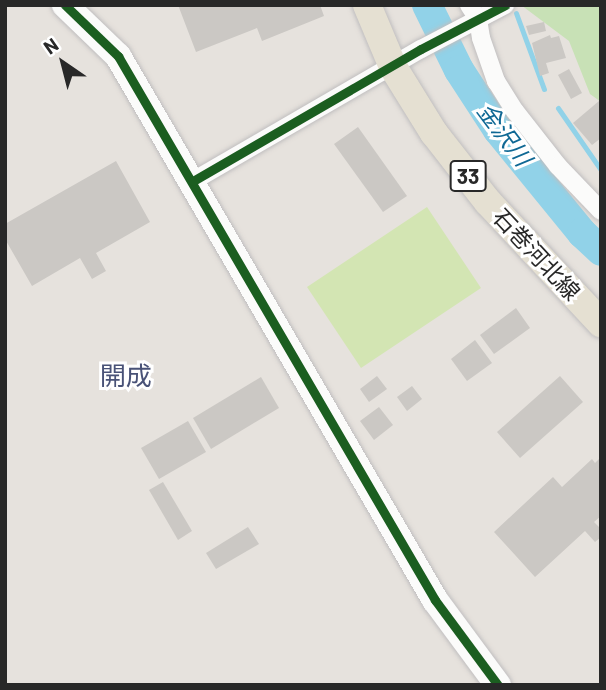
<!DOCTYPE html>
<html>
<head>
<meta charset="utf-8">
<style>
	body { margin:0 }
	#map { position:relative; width:606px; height:690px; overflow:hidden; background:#e6e2dd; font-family:Barlow,"Noto Sans JP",sans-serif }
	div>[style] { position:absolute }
	.green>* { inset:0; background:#c8e1b6 }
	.pitch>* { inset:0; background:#d3e5b3 }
	.stream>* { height:5px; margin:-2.5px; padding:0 2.5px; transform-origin:2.5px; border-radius:2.5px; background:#91d2e8 }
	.river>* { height:30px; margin:-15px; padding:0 15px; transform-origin:15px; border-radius:15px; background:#91d2e8 }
	.building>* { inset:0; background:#cbc8c4 }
	.roads { filter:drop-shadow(0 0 2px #c0bebf) drop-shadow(0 0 2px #c0bebf) }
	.street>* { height:18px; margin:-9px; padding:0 9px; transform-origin:9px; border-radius:9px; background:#fbfbfa }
	.secondary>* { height:26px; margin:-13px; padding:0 13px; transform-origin:13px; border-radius:13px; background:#fbfbfa }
	.primary>* { height:28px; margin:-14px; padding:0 14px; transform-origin:14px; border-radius:14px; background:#e5e0d2 }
	.cycleway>* { height:9px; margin:-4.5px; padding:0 4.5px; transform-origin:4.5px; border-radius:4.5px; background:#1b5e20 }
	span { translate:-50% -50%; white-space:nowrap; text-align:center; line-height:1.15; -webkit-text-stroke:6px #fff; paint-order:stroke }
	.shield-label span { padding:2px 5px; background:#fff; border:2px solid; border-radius:5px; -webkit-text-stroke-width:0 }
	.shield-label { font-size:21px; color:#282828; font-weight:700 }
	.street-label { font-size:23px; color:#282828 }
	.water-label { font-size:24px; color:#0f6894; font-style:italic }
	.quarter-label { font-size:26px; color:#495277 }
	.frame { position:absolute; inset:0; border:7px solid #282828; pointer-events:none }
	.north { position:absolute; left:28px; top:28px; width:70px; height:70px; -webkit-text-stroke:5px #fff; paint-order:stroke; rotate:325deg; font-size:19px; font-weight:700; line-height:28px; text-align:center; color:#282828 }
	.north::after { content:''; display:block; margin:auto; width:24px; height:32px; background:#282828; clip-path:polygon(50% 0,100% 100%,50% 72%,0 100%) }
</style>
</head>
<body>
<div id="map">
	<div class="green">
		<i style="clip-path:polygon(521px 5px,601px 5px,601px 102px,590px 94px,569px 41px)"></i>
	</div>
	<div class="pitch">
		<i style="clip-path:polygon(427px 207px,481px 288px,361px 368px,307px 287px)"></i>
	</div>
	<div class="stream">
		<i style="left:516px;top:13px;width:81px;rotate:69.8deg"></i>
		<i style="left:558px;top:108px;width:75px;rotate:55.3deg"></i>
	</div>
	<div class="river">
		<i style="left:427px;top:5px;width:72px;rotate:63.8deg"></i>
		<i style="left:459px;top:70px;width:72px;rotate:57deg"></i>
		<i style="left:498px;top:130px;width:133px;rotate:50.8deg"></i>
		<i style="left:582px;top:233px;width:26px;rotate:43deg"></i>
	</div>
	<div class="building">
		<i style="clip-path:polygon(178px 5px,320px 5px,324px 16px,262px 41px,257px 28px,196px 52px)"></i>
		<i style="clip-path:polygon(544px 22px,546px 31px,529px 35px,526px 26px)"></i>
		<i style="clip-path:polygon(550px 35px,551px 38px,559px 36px,566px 58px,546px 63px,549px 73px,540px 76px,532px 43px)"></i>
		<i style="clip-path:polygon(569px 69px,582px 93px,571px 99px,558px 75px)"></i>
		<i style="clip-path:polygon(599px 101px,601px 138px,592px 145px,573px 123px)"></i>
		<i style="clip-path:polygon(358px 127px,407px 196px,383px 212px,334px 144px)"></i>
		<i style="clip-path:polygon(116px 161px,150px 222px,96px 253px,106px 271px,92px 279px,80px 258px,32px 286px,5px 239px,5px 224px)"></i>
		<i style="clip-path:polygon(516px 308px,530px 328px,494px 354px,480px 335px)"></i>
		<i style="clip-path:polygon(475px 340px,492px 363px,467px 381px,451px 359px)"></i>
		<i style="clip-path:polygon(377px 376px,387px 389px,369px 402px,360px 389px)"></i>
		<i style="clip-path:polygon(560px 376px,583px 402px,520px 458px,497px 432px)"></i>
		<i style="clip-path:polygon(261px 377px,279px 408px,211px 449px,193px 418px)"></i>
		<i style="clip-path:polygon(412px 386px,422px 399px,407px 411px,397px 397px)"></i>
		<i style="clip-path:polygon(379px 407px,393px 425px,374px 440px,360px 421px)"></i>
		<i style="clip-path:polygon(188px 421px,206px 452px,159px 479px,141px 448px)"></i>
		<i style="clip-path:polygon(601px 457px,601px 516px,594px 522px,601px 529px,601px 537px,595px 542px,585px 531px,535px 577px,494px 532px,553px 477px,562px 487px,592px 459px,595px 463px)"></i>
		<i style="clip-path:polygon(163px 482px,192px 531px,178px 540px,149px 490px)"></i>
		<i style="clip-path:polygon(248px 527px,259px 544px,216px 569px,206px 553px)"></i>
	</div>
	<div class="roads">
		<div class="street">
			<i style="left:469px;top:5px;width:17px;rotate:57deg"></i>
			<i style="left:478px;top:19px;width:19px;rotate:81deg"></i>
			<i style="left:481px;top:38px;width:46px;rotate:70.8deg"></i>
			<i style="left:496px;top:81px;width:36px;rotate:58deg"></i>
			<i style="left:515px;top:111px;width:70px;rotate:52deg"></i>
			<i style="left:558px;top:166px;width:62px;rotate:46.3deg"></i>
			<i style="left:193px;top:181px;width:263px;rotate:-30.1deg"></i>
			<i style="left:421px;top:49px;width:95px;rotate:-27.6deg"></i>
		</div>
		<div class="secondary">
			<i style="left:65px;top:5px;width:74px;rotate:43.9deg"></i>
			<i style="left:118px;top:56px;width:630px;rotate:59.77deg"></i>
			<i style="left:435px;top:600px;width:106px;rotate:53.5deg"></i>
		</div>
		<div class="primary">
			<i style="left:367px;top:5px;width:67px;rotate:67.2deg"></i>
			<i style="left:393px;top:67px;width:78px;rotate:58.2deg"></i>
			<i style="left:434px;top:133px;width:88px;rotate:52deg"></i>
			<i style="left:488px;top:202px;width:166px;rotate:47deg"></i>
		</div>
	</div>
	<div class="cycleway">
		<i style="left:65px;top:5px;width:74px;rotate:43.9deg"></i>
		<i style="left:118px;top:56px;width:630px;rotate:59.77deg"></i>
		<i style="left:435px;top:600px;width:106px;rotate:53.5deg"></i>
		<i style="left:193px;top:181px;width:263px;rotate:-30.1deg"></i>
		<i style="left:421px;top:49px;width:95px;rotate:-27.6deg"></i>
	</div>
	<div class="shield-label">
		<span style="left:468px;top:176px">33</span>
	</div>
	<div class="street-label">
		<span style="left:537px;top:254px;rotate:47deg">石巻河北線</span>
	</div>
	<div class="water-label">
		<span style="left:505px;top:134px;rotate:53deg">金沢川</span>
	</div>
	<div class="quarter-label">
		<span style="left:126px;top:375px">開成</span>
	</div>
	<div class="frame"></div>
	<div class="north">N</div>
</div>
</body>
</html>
